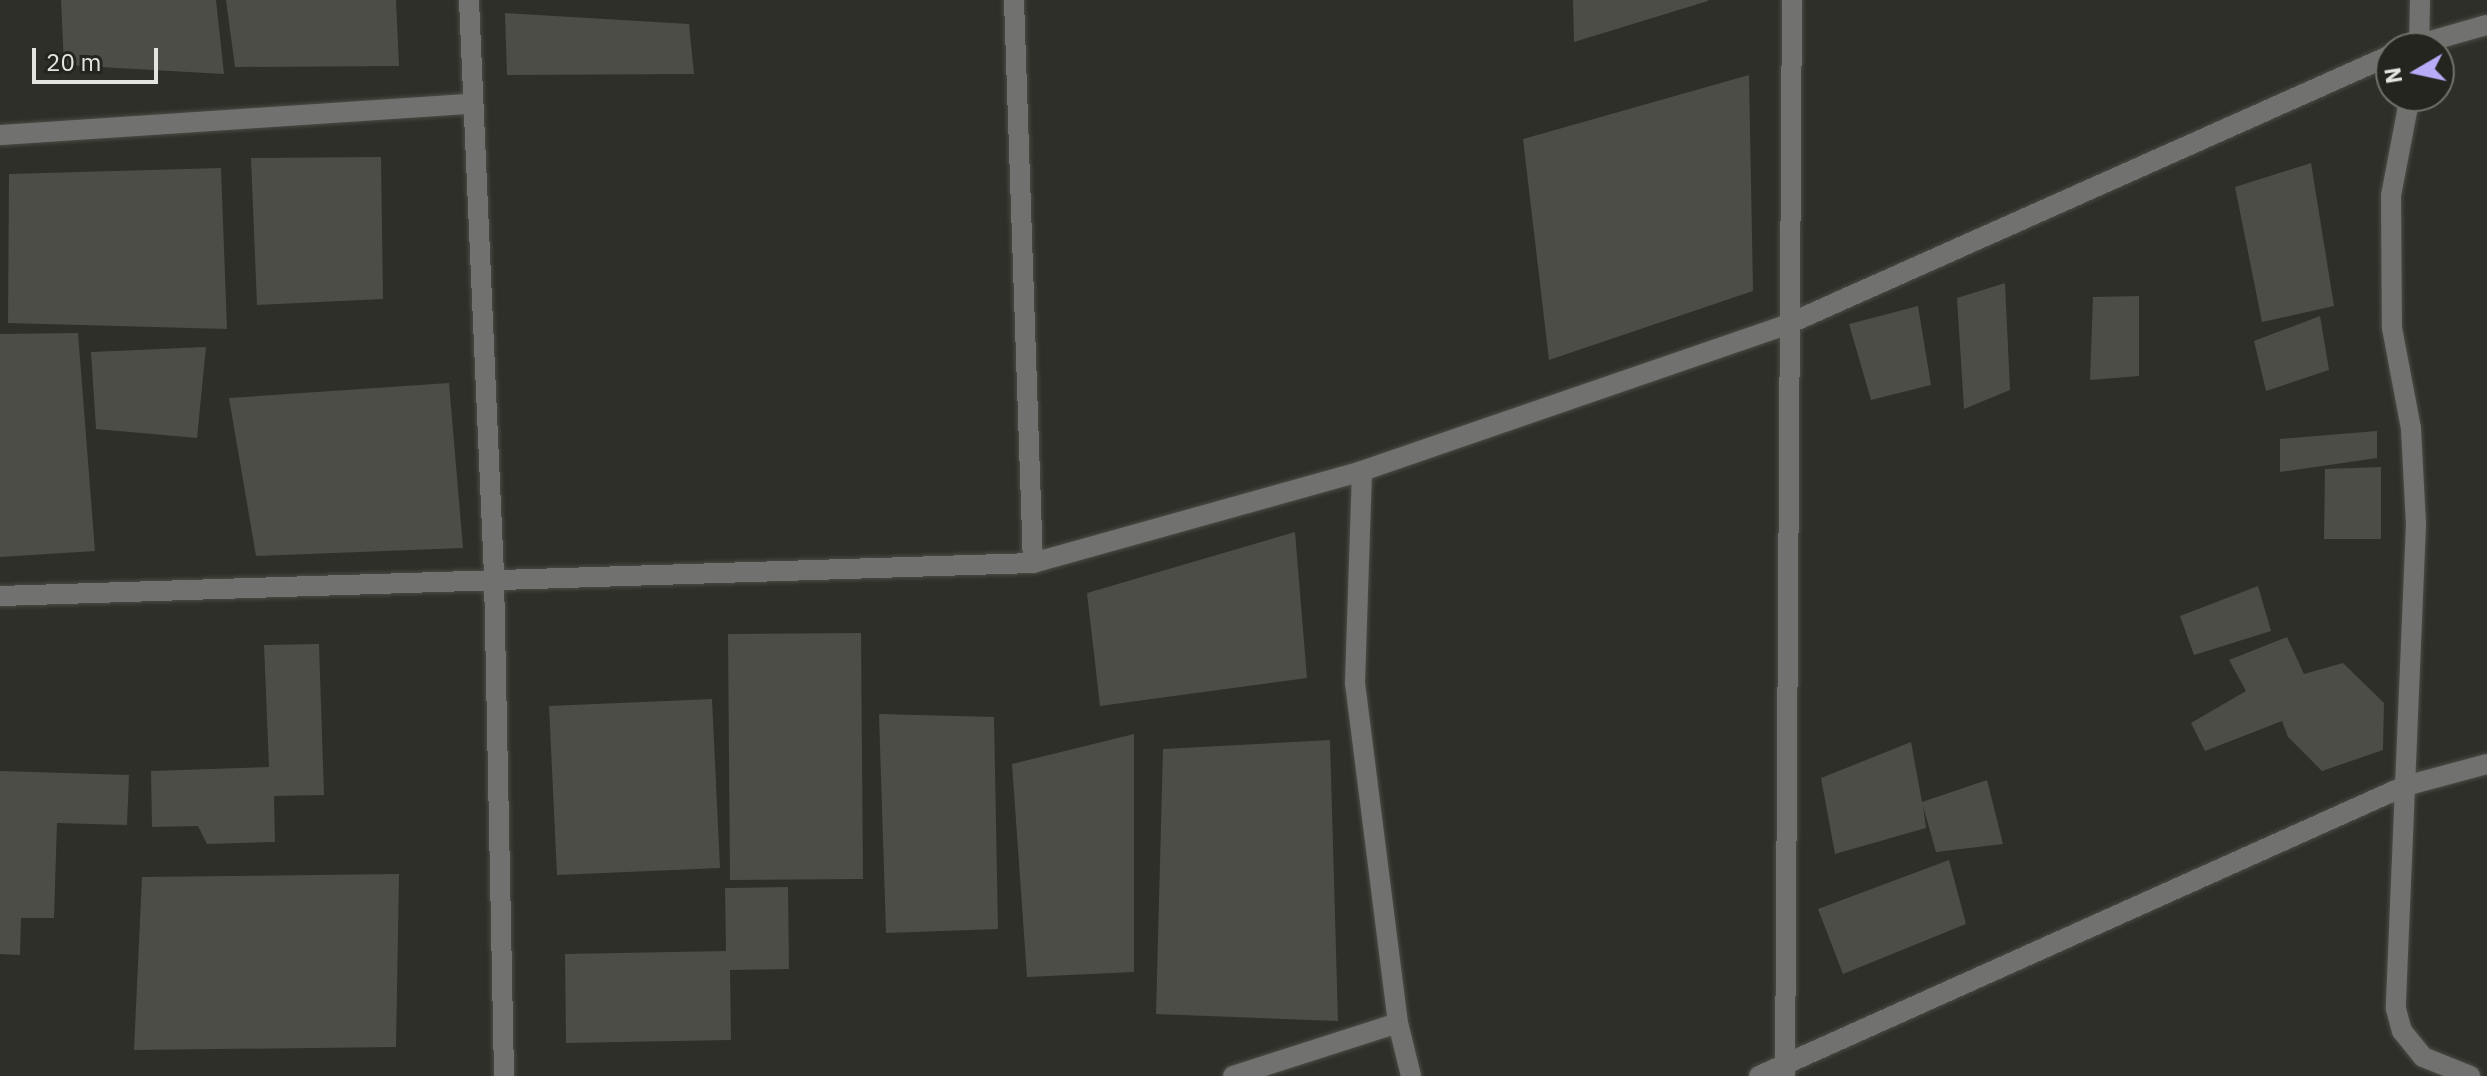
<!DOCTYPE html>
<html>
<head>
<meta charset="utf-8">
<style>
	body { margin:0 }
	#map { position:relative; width:2487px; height:1076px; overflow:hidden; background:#2e2f29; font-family:"IBM Plex Sans",sans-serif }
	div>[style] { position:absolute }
	.building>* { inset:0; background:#4c4d47 }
	.roads { filter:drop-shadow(0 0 2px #4b4c46) drop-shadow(0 0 2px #4b4c46) }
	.minor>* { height:20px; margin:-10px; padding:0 10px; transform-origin:10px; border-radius:10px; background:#71726f }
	span { translate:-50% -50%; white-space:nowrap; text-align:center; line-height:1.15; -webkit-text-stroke:6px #24251f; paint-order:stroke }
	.north { position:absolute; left:2375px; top:32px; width:80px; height:80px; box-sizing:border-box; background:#24251f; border:2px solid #71716c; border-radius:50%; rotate:261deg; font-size:22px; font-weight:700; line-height:32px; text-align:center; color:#e4e4e0 }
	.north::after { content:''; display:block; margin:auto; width:28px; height:36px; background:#b8abf7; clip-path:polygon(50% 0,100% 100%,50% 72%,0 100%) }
	.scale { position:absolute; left:32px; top:48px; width:126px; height:36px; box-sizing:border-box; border:4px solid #e4e4e0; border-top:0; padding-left:10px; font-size:24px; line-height:28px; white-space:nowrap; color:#e4e4e0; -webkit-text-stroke:6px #24251f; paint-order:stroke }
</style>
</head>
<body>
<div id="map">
	<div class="building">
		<i style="clip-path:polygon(61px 0,216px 0,224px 74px,64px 65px)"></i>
		<i style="clip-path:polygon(226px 0,396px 0,399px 66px,235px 67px)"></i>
		<i style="clip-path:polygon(1573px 0,1708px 0,1708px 1px,1574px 42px)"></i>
		<i style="clip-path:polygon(505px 13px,689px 24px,694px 74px,507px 75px)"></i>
		<i style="clip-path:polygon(1749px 75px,1753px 291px,1549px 360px,1523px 139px)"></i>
		<i style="clip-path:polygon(381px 157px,383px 299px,257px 305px,251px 158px)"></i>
		<i style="clip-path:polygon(2311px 163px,2334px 306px,2262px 322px,2235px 187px)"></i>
		<i style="clip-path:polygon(221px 168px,227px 329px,8px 323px,9px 174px)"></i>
		<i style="clip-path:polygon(2005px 283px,2010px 390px,1964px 409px,1957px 298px)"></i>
		<i style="clip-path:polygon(2139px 296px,2139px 376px,2090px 380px,2093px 297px)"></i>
		<i style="clip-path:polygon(1918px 306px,1931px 385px,1871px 400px,1849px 324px)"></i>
		<i style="clip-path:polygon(2320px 316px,2329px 370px,2266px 391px,2254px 341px)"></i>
		<i style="clip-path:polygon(78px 333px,95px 551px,0 557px,0 334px)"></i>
		<i style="clip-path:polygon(206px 347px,197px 438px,96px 429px,91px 352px)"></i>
		<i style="clip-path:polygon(449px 383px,463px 548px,256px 556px,229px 398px)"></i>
		<i style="clip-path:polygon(2377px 431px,2377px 458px,2280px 472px,2280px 439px)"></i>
		<i style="clip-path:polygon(2381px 467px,2381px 539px,2324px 539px,2325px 469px)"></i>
		<i style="clip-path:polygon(1295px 532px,1307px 678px,1100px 706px,1087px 593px)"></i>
		<i style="clip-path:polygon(2258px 586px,2271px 631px,2194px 655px,2180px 616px)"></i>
		<i style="clip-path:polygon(861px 633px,863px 879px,730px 880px,728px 634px)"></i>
		<i style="clip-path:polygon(2287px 637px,2304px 674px,2343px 663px,2384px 703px,2383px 750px,2322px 771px,2288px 737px,2282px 721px,2205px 751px,2191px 723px,2246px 691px,2229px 660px)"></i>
		<i style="clip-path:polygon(319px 644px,324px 795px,274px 796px,275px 842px,207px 844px,198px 826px,152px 827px,151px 771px,269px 767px,264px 645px)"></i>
		<i style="clip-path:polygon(712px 699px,720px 868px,557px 875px,549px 706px)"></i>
		<i style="clip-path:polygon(879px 714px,994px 717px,998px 929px,886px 933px)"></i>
		<i style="clip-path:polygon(1134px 734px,1134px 972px,1027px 977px,1012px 764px)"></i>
		<i style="clip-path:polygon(1330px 740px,1338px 1021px,1156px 1014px,1163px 749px)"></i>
		<i style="clip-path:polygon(1911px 742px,1922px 802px,1987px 780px,2003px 844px,1936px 852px,1923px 806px,1926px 828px,1835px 854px,1821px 778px)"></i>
		<i style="clip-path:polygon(0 771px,129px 775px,127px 825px,57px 823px,54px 918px,21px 918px,20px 955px,0 954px)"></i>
		<i style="clip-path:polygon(1949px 860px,1966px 924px,1843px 974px,1818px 909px)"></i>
		<i style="clip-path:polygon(399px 874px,396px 1047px,134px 1050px,142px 877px)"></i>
		<i style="clip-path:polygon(788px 887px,789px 969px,730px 970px,731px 1040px,566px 1043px,565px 954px,726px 951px,725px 888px)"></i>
	</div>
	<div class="roads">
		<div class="minor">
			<i style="left:469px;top:0;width:577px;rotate:87.51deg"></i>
			<i style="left:494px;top:576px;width:500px;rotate:88.85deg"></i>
			<i style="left:1014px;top:0;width:563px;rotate:88.07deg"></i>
			<i style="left:2406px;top:48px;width:84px;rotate:-15.9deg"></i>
			<i style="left:2419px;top:48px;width:48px;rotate:-88.8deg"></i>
			<i style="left:2410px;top:96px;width:102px;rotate:100.8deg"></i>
			<i style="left:2391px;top:196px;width:132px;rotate:89.6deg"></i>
			<i style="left:2392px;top:328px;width:103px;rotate:79.3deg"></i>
			<i style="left:2411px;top:429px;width:95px;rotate:87deg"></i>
			<i style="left:2416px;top:524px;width:485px;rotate:92.4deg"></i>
			<i style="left:2396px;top:1009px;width:23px;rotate:75deg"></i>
			<i style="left:2402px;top:1031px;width:33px;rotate:51deg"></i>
			<i style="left:2423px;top:1057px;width:51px;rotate:22deg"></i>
			<i style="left:0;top:135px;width:473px;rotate:-3.8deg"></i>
			<i style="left:1362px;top:471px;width:212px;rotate:91.9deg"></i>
			<i style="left:1355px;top:683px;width:343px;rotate:82.8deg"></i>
			<i style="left:1398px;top:1023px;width:55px;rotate:76.2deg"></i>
			<i style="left:0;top:596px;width:1034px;rotate:-1.83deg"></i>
			<i style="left:1033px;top:563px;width:342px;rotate:-15.6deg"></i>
			<i style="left:1362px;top:471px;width:448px;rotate:-19deg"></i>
			<i style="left:1786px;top:325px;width:663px;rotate:-24.05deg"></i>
			<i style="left:1233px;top:1076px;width:173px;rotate:-17.8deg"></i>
			<i style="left:1759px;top:1076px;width:708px;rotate:-24.18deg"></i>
			<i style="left:2405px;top:786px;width:85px;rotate:-15deg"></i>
			<i style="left:1785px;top:1076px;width:1076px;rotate:-89.63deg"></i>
		</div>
	</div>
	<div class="north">N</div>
	<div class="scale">20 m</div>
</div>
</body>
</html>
